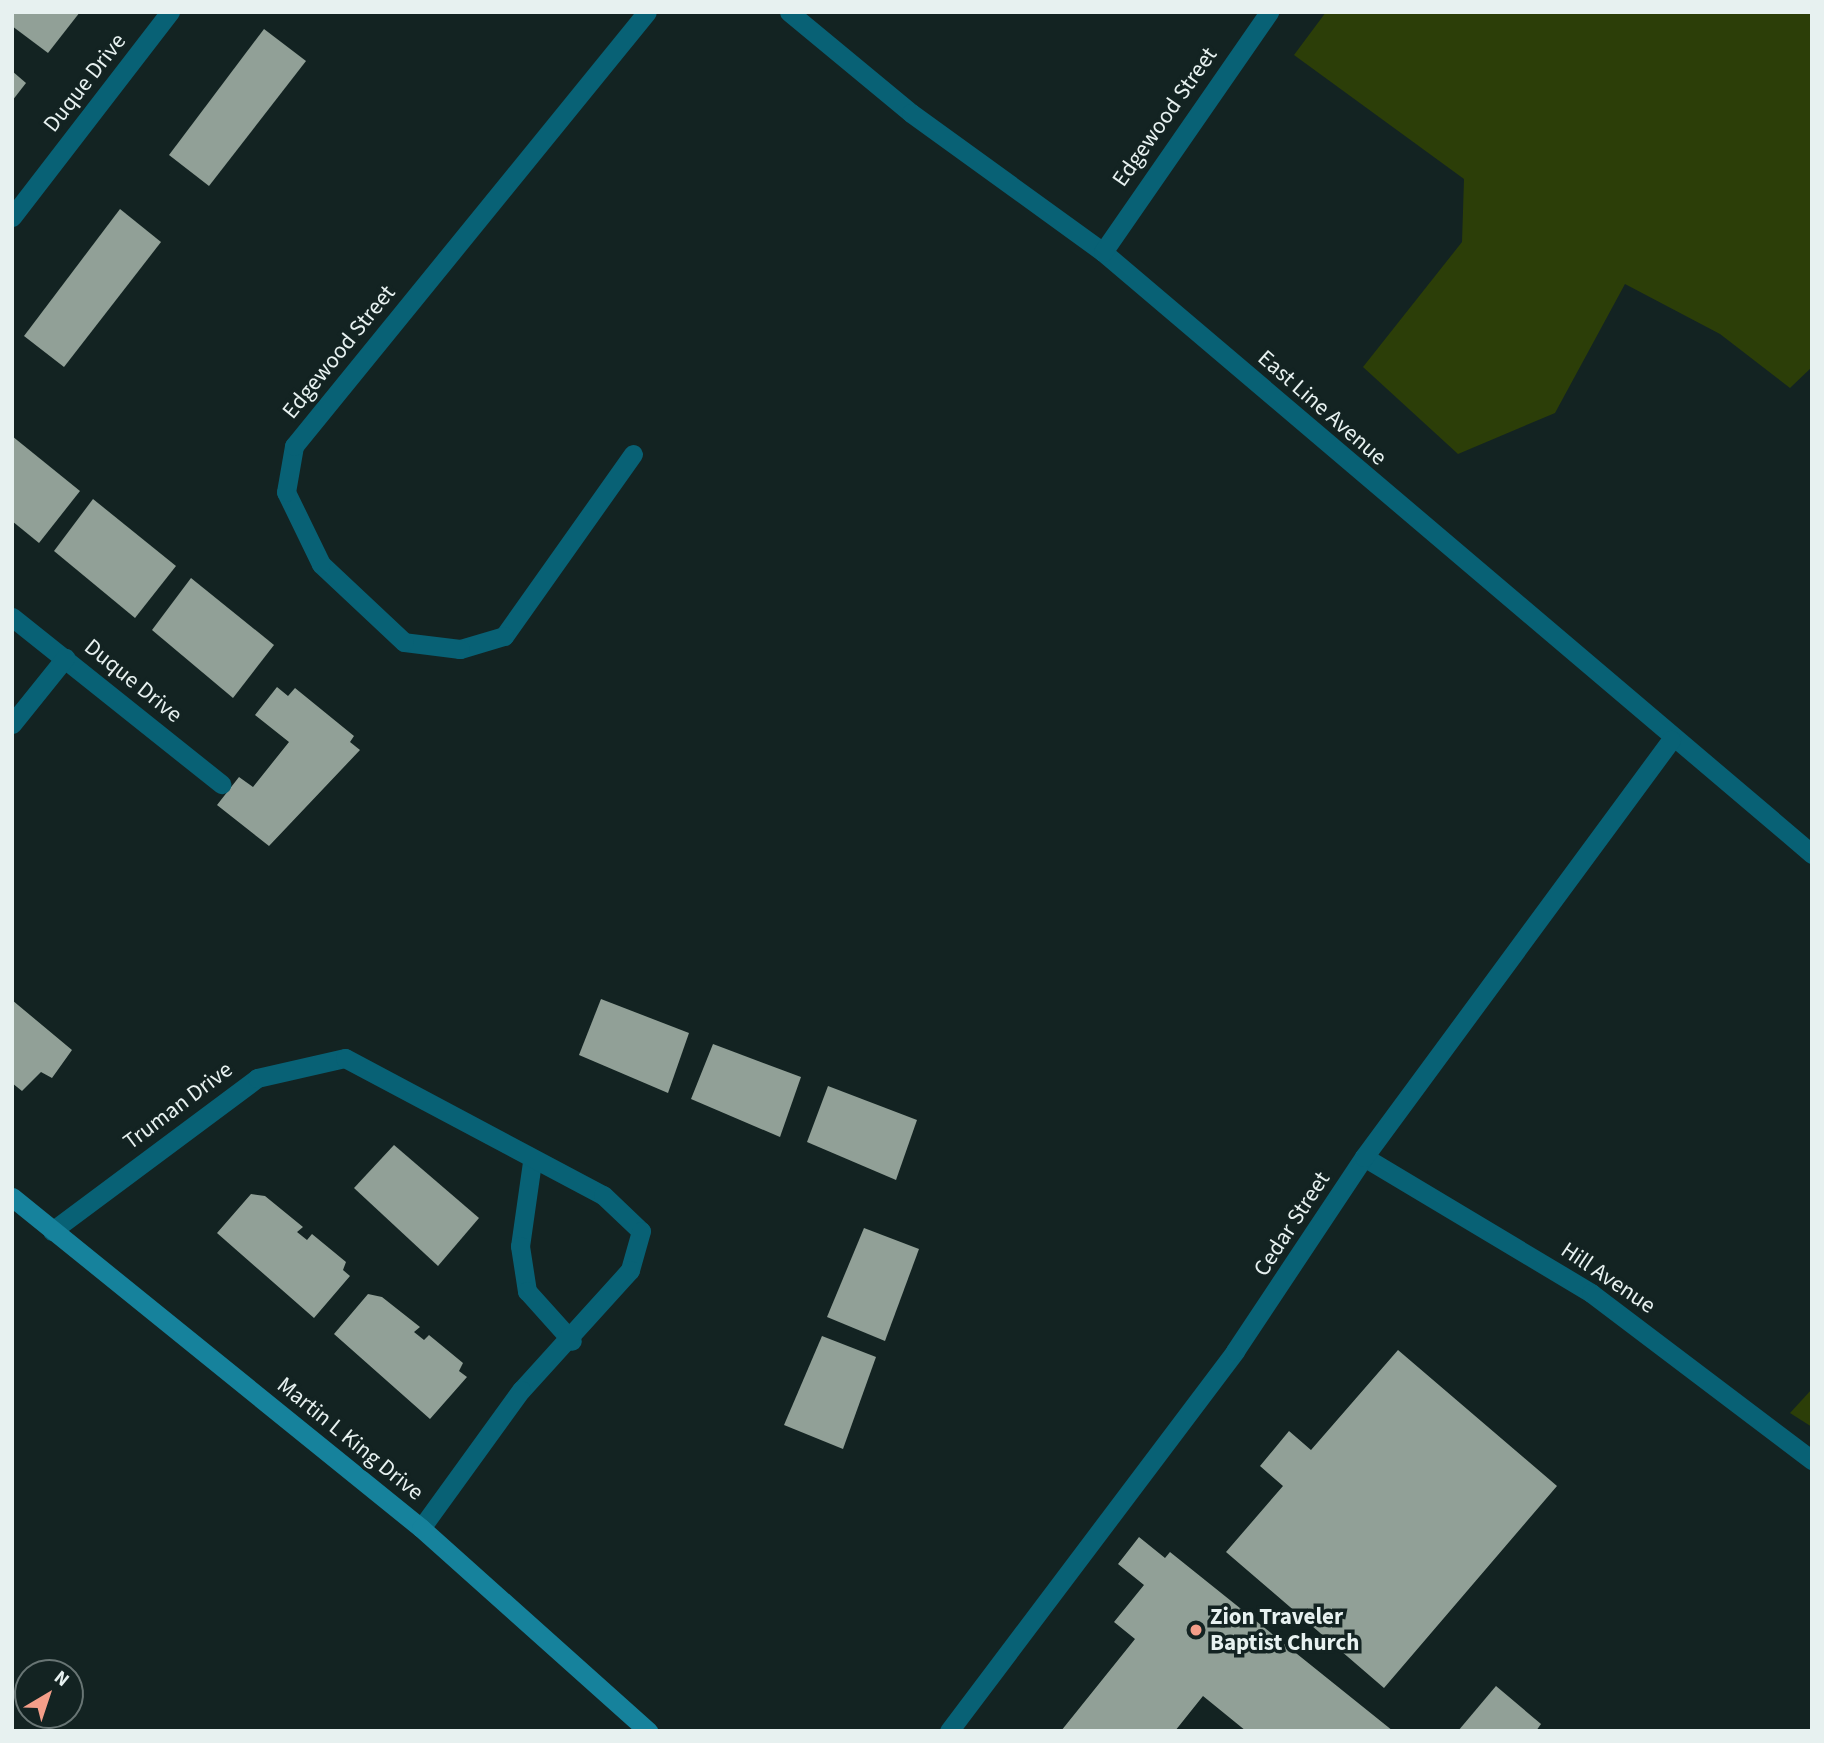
<!DOCTYPE html>
<html>
<head>
<meta charset="utf-8">
<style>
	body { margin:0 }
	#map { position:relative; width:1824px; height:1743px; overflow:hidden; background:#132322; font-family:"Source Sans 3",sans-serif }
	div>[style] { position:absolute }
	.green>* { inset:0; background:#2c3e08 }
	.building>* { inset:0; background:#91a097 }
	.minor>* { height:19px; margin:-9.5px; padding:0 9.5px; transform-origin:9.5px; border-radius:9.5px; background:#086175 }
	.secondary>* { height:19px; margin:-9.5px; padding:0 9.5px; transform-origin:9.5px; border-radius:9.5px; background:#16829c }
	.dots>* { width:19px; height:19px; translate:-50% -50%; box-sizing:border-box; border:4px solid #132322; border-radius:50% }
	span { translate:-50% -50%; white-space:nowrap; text-align:center; line-height:1.15; -webkit-text-stroke:7px #132322; paint-order:stroke }
	.street-label { font-size:23px; color:#e7f1f0 }
	.poi-label { font-size:23px; color:#e7f1f0; font-weight:700 }
	.left { translate:0 -50%; text-align:left }
	.frame { position:absolute; inset:0; border:14px solid #e7f1f0; pointer-events:none }
	.north { position:absolute; left:14px; top:1659px; width:70px; height:70px; box-sizing:border-box; background:#132322; border:2px solid #687574; border-radius:50%; rotate:39deg; font-size:19px; font-weight:700; line-height:28px; text-align:center; color:#e7f1f0 }
	.north::after { content:''; display:block; margin:auto; width:24px; height:32px; background:#f49e89; clip-path:polygon(50% 0,100% 100%,50% 72%,0 100%) }
</style>
</head>
<body>
<div id="map">
	<div class="green">
		<i style="clip-path:polygon(1326px 12px,1812px 12px,1812px 367px,1790px 388px,1720px 334px,1625px 284px,1555px 413px,1458px 454px,1363px 367px,1462px 242px,1464px 179px,1294px 55px)"></i>
		<i style="clip-path:polygon(1812px 1389px,1812px 1427px,1790px 1413px)"></i>
	</div>
	<div class="building">
		<i style="clip-path:polygon(12px 12px,80px 12px,48px 53px,12px 26px)"></i>
		<i style="clip-path:polygon(264px 29px,306px 61px,209px 186px,169px 155px)"></i>
		<i style="clip-path:polygon(12px 71px,26px 83px,12px 101px)"></i>
		<i style="clip-path:polygon(120px 209px,161px 242px,64px 367px,24px 336px)"></i>
		<i style="clip-path:polygon(12px 436px,80px 491px,39px 543px,12px 521px)"></i>
		<i style="clip-path:polygon(93px 499px,176px 566px,135px 618px,54px 551px)"></i>
		<i style="clip-path:polygon(191px 578px,274px 645px,233px 698px,152px 630px)"></i>
		<i style="clip-path:polygon(277px 687px,288px 696px,295px 688px,354px 736px,350px 742px,360px 750px,269px 846px,217px 805px,239px 777px,253px 787px,289px 742px,255px 715px)"></i>
		<i style="clip-path:polygon(601px 999px,689px 1033px,668px 1093px,579px 1055px)"></i>
		<i style="clip-path:polygon(12px 1000px,72px 1050px,52px 1078px,41px 1072px,22px 1091px,12px 1083px)"></i>
		<i style="clip-path:polygon(713px 1044px,801px 1077px,780px 1137px,691px 1099px)"></i>
		<i style="clip-path:polygon(828px 1086px,917px 1120px,896px 1180px,807px 1142px)"></i>
		<i style="clip-path:polygon(394px 1145px,479px 1218px,438px 1266px,354px 1188px)"></i>
		<i style="clip-path:polygon(251px 1194px,265px 1196px,303px 1227px,297px 1232px,307px 1240px,312px 1234px,346px 1262px,343px 1270px,350px 1276px,314px 1318px,217px 1233px)"></i>
		<i style="clip-path:polygon(864px 1228px,919px 1249px,885px 1341px,827px 1317px)"></i>
		<i style="clip-path:polygon(368px 1294px,382px 1297px,420px 1327px,414px 1332px,424px 1340px,429px 1335px,463px 1363px,459px 1371px,467px 1377px,430px 1419px,334px 1334px)"></i>
		<i style="clip-path:polygon(822px 1336px,876px 1357px,843px 1449px,784px 1425px)"></i>
		<i style="clip-path:polygon(1398px 1350px,1557px 1486px,1384px 1688px,1226px 1552px,1283px 1486px,1260px 1466px,1289px 1431px,1311px 1450px)"></i>
		<i style="clip-path:polygon(1139px 1537px,1165px 1558px,1170px 1552px,1393px 1731px,1246px 1731px,1203px 1696px,1175px 1731px,1061px 1731px,1135px 1639px,1114px 1622px,1144px 1585px,1118px 1564px)"></i>
		<i style="clip-path:polygon(1496px 1686px,1541px 1724px,1536px 1731px,1458px 1731px)"></i>
	</div>
	<div class="minor">
		<i style="left:789px;top:12px;width:158px;rotate:39.6deg"></i>
		<i style="left:911px;top:113px;width:237px;rotate:35.9deg"></i>
		<i style="left:1103px;top:252px;width:930px;rotate:40.33deg"></i>
		<i style="left:12px;top:217px;width:259px;rotate:-52.4deg"></i>
		<i style="left:1103px;top:252px;width:292px;rotate:-55.3deg"></i>
		<i style="left:633px;top:454px;width:223px;rotate:125.3deg"></i>
		<i style="left:504px;top:636px;width:46px;rotate:163.5deg"></i>
		<i style="left:460px;top:649px;width:56px;rotate:-172.9deg"></i>
		<i style="left:404px;top:642px;width:114px;rotate:-136.8deg"></i>
		<i style="left:321px;top:564px;width:80px;rotate:-115.9deg"></i>
		<i style="left:286px;top:492px;width:47px;rotate:-80.1deg"></i>
		<i style="left:294px;top:446px;width:559px;rotate:-50.88deg"></i>
		<i style="left:12px;top:617px;width:268px;rotate:38.6deg"></i>
		<i style="left:12px;top:724px;width:85px;rotate:-51.2deg"></i>
		<i style="left:1364px;top:1157px;width:265px;rotate:30.9deg"></i>
		<i style="left:1591px;top:1293px;width:277px;rotate:37.1deg"></i>
		<i style="left:532px;top:1162px;width:85px;rotate:98.1deg"></i>
		<i style="left:520px;top:1246px;width:46px;rotate:81.2deg"></i>
		<i style="left:527px;top:1291px;width:67px;rotate:48deg"></i>
		<i style="left:52px;top:1231px;width:256px;rotate:-36.7deg"></i>
		<i style="left:257px;top:1078px;width:90px;rotate:-12.8deg"></i>
		<i style="left:345px;top:1058px;width:292px;rotate:28deg"></i>
		<i style="left:603px;top:1195px;width:52px;rotate:43.5deg"></i>
		<i style="left:641px;top:1231px;width:41px;rotate:105.8deg"></i>
		<i style="left:630px;top:1270px;width:162px;rotate:132.2deg"></i>
		<i style="left:521px;top:1390px;width:170px;rotate:125.9deg"></i>
		<i style="left:949px;top:1731px;width:476px;rotate:-53deg"></i>
		<i style="left:1235px;top:1351px;width:233px;rotate:-56.4deg"></i>
		<i style="left:1364px;top:1157px;width:518px;rotate:-53.64deg"></i>
	</div>
	<div class="secondary">
		<i style="left:12px;top:1197px;width:526px;rotate:38.98deg"></i>
		<i style="left:421px;top:1528px;width:305px;rotate:41.8deg"></i>
	</div>
	<div class="dots">
		<i style="left:1196px;top:1630px;background:#f49e89"></i>
	</div>
	<div class="street-label">
		<span style="left:85px;top:83px;rotate:-52deg">Duque Drive</span>
		<span style="left:1165px;top:117px;rotate:-55deg">Edgewood Street</span>
		<span style="left:339px;top:352px;rotate:-51deg">Edgewood Street</span>
		<span style="left:1322px;top:408px;rotate:41deg">East Line Avenue</span>
		<span style="left:133px;top:681px;rotate:39deg">Duque Drive</span>
		<span style="left:178px;top:1106px;rotate:-37deg">Truman Drive</span>
		<span style="left:1292px;top:1224px;rotate:-57deg">Cedar Street</span>
		<span style="left:1608px;top:1278px;rotate:34deg">Hill Avenue</span>
		<span style="left:350px;top:1439px;rotate:39deg">Martin L King Drive</span>
	</div>
	<div class="poi-label">
		<span class="left" style="left:1210px;top:1630px">Zion Traveler<br>Baptist Church</span>
	</div>
	<div class="frame"></div>
	<div class="north">N</div>
</div>
</body>
</html>
